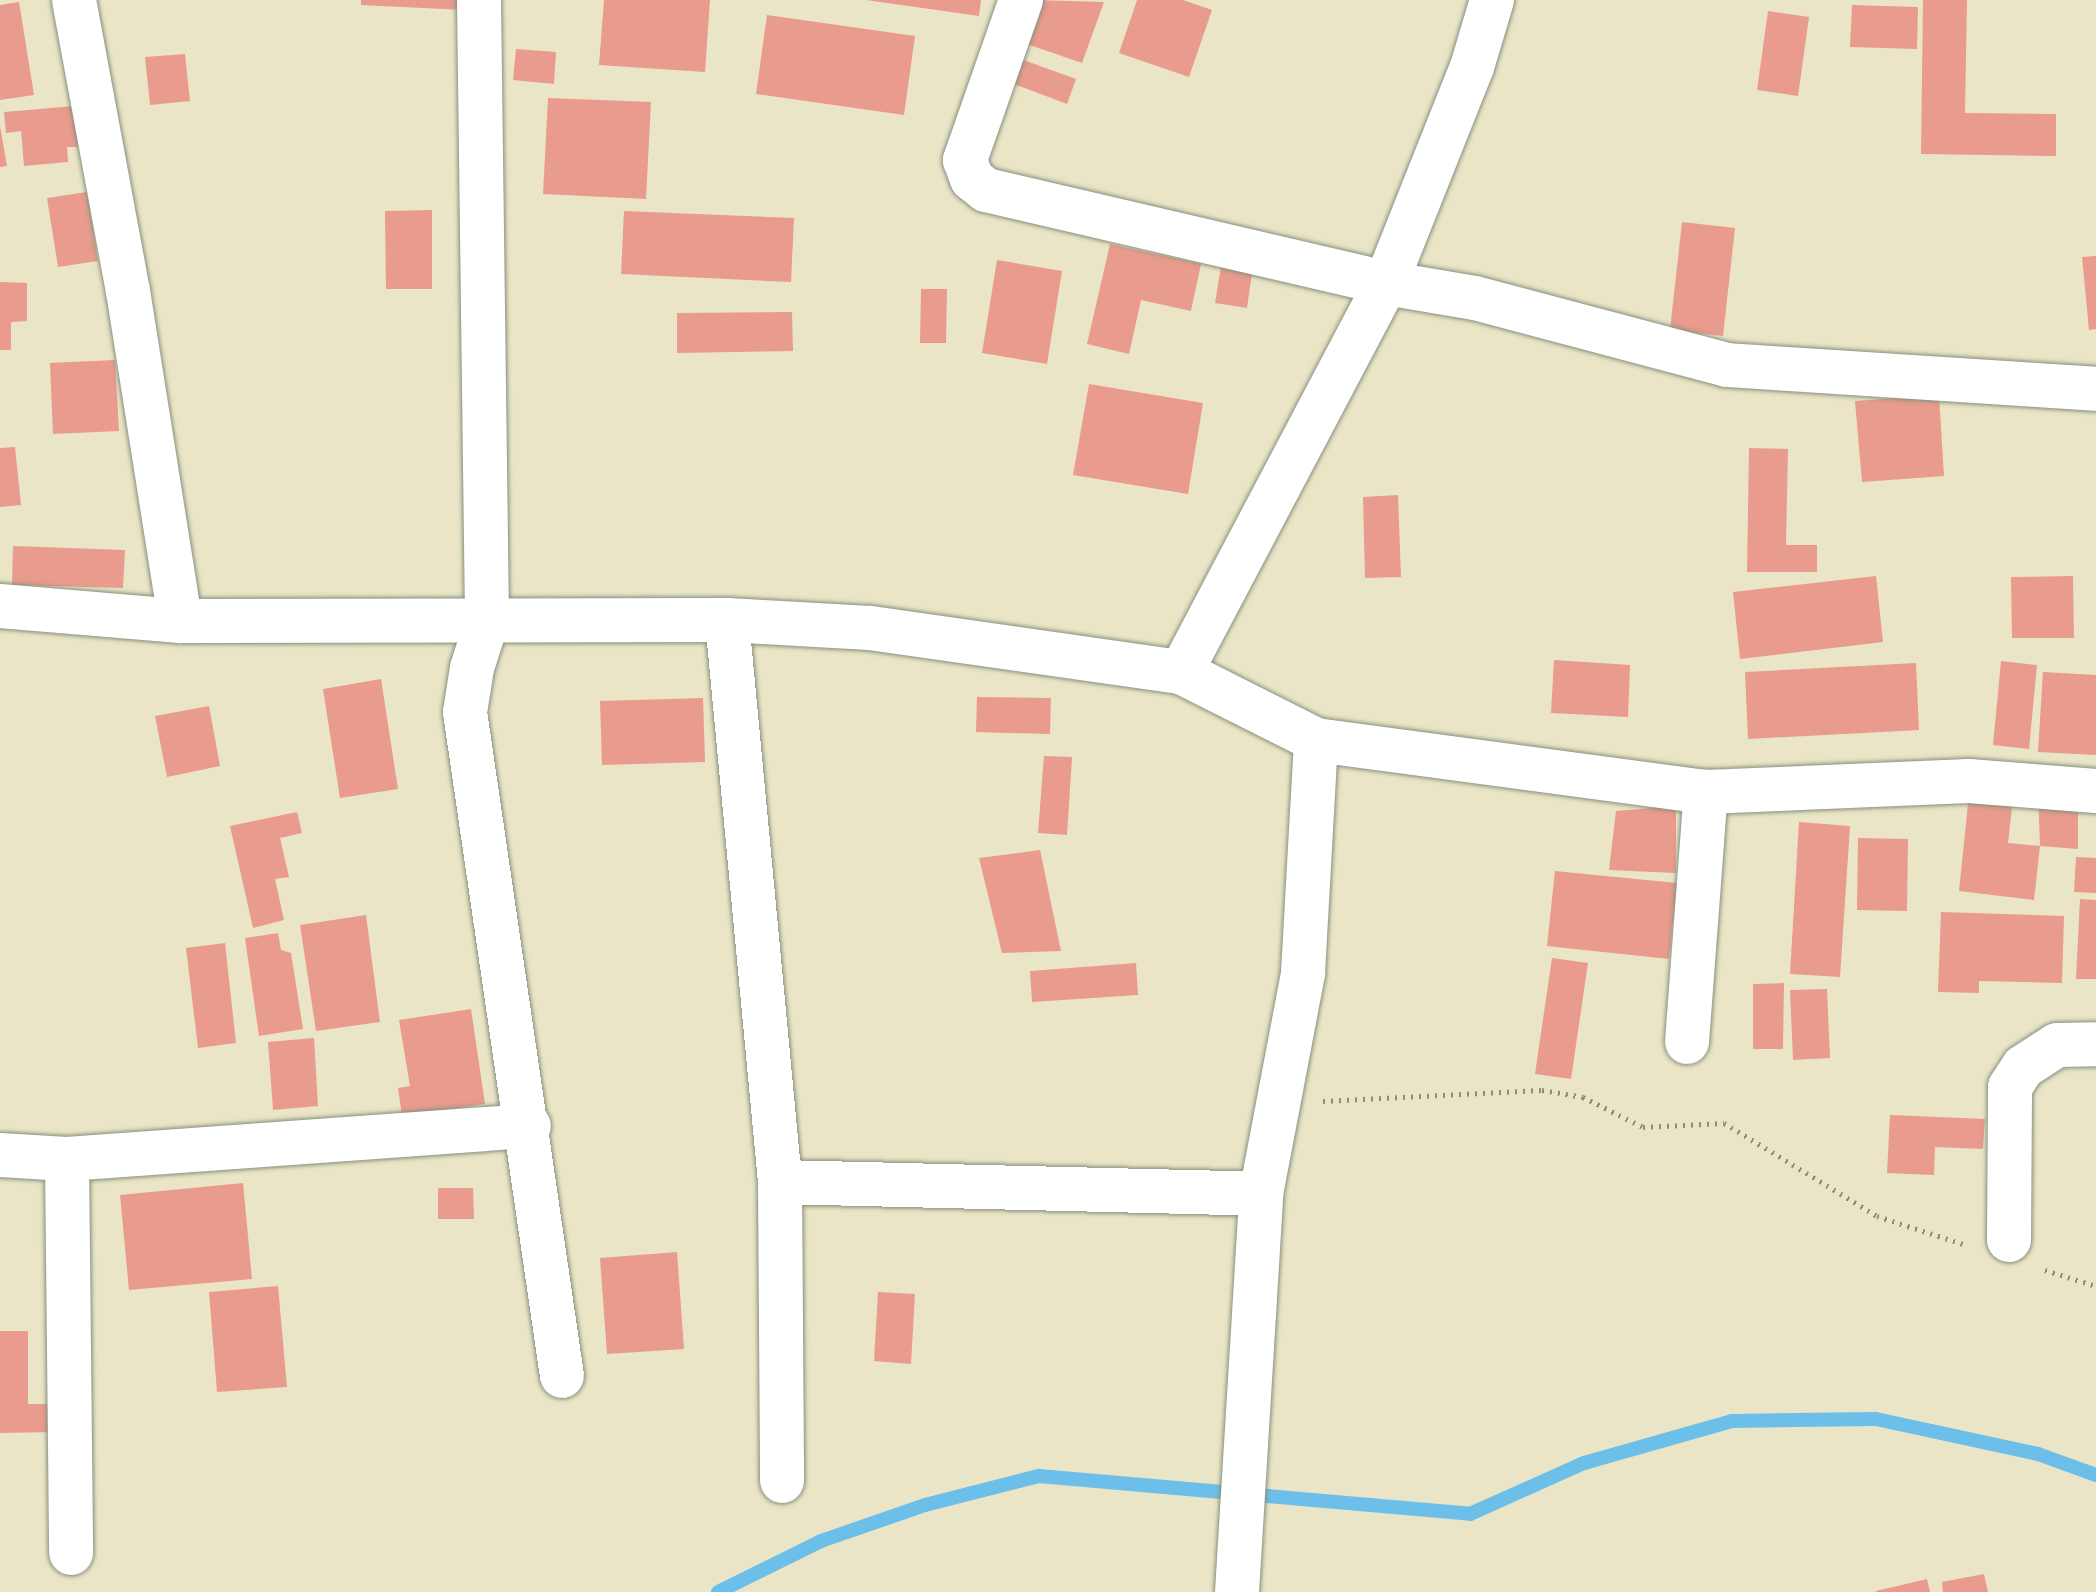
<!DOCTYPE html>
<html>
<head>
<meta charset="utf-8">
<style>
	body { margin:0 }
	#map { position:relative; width:2096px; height:1592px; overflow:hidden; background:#ebe5c7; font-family:Vollkorn,serif }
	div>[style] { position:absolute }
	.stream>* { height:14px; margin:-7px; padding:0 7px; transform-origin:7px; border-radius:7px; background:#6cbfe8 }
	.building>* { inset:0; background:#e99b8d }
	.path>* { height:5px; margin-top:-2.5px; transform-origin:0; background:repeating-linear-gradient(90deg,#85917e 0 2px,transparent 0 8px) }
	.roads { filter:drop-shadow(0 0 2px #85917e) drop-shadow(0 0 2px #85917e) }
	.minor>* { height:44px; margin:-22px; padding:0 22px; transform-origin:22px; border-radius:22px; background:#fff }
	span { translate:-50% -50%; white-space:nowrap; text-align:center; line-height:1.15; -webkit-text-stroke:7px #fdfcf7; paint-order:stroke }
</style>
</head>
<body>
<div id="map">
	<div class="stream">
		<i style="left:718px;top:1592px;width:115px;rotate:-26.3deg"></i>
		<i style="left:821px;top:1541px;width:110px;rotate:-19.1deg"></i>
		<i style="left:925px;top:1505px;width:118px;rotate:-14.3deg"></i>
		<i style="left:1039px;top:1476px;width:433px;rotate:5deg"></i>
		<i style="left:1470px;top:1514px;width:125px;rotate:-24.1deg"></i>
		<i style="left:1584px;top:1463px;width:154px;rotate:-15.8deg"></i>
		<i style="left:1732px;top:1421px;width:144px;rotate:-0.8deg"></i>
		<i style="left:1876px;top:1419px;width:166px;rotate:12.2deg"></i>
		<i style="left:2038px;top:1454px;width:62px;rotate:19.9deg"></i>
	</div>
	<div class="building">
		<i style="clip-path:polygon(361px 0,464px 0,464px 10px,361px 5px)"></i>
		<i style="clip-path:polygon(604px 0,710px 0,705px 72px,599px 65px)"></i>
		<i style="clip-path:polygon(866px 0,981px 0,979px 16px)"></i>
		<i style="clip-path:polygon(1032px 0,1104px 2px,1082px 63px,1018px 41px)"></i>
		<i style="clip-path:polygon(1137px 0,1183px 0,1212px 10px,1189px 77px,1119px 53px)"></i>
		<i style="clip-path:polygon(1923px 0,1967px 0,1965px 113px,2056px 114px,2056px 156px,1921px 154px)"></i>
		<i style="clip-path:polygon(19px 2px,34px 95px,0 100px,0 5px)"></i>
		<i style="clip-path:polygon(1852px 5px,1918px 7px,1917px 49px,1850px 47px)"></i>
		<i style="clip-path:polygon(1768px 11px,1809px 17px,1798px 96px,1757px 90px)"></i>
		<i style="clip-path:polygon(767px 15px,915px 36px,904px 115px,756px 94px)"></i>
		<i style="clip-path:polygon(516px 49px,556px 52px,554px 84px,513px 80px)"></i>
		<i style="clip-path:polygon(185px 54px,190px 101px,150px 105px,145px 57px)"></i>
		<i style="clip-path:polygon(1010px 55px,1076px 79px,1067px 104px,1001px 79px)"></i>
		<i style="clip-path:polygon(548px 98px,651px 102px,646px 199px,543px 194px)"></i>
		<i style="clip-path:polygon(74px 106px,78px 147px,67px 147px,68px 162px,24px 166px,21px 131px,6px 133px,4px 112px)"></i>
		<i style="clip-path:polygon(0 126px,7px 166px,0 167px)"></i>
		<i style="clip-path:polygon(87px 192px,98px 261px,58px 267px,47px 198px)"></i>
		<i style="clip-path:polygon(432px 210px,432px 289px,386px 289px,385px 211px)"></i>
		<i style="clip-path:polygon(624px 211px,794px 218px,791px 282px,621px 274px)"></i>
		<i style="clip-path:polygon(1682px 222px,1735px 228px,1723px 336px,1670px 330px)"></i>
		<i style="clip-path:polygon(1110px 244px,1201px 264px,1191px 311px,1141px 300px,1129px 354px,1087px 344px)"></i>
		<i style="clip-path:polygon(2096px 256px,2096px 329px,2089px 330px,2082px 257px)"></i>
		<i style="clip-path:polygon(997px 260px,1062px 271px,1047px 364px,982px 353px)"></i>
		<i style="clip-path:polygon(1222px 261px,1253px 266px,1247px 308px,1215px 303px)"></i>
		<i style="clip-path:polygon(0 282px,27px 283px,27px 321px,11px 322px,11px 350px,0 350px)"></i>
		<i style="clip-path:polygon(921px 289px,947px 289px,946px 343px,920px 343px)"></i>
		<i style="clip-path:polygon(792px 312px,793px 351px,677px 353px,677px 313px)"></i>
		<i style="clip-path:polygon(115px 360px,119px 431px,53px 434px,50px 363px)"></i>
		<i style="clip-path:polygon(1089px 384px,1203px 403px,1188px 494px,1073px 475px)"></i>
		<i style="clip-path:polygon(1939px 395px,1944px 476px,1862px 482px,1855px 401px)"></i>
		<i style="clip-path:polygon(15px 447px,21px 505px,0 507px,0 448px)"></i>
		<i style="clip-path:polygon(1749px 448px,1788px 449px,1786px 545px,1817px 545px,1817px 572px,1747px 572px)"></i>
		<i style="clip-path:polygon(1398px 495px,1401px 577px,1365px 578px,1363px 497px)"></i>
		<i style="clip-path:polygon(13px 546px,125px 550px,123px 588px,12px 585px)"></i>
		<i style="clip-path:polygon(1876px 576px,1883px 642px,1740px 659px,1733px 592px)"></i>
		<i style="clip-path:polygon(2073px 576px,2074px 638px,2012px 638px,2011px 577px)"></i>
		<i style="clip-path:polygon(1554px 660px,1630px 665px,1628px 717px,1551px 713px)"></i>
		<i style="clip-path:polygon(2001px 661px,2037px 665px,2029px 749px,1993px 745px)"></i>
		<i style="clip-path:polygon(1916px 663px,1919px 730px,1748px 739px,1745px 672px)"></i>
		<i style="clip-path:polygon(2043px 672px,2096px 675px,2096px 755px,2038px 752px)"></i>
		<i style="clip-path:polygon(381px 679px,398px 789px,340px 798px,323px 689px)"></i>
		<i style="clip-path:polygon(977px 697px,1051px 698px,1050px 734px,976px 732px)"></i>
		<i style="clip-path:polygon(703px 698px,705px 762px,602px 765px,600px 701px)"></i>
		<i style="clip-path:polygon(209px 706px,220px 766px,167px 777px,155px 716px)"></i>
		<i style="clip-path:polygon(1044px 756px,1072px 757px,1067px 835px,1038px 833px)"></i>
		<i style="clip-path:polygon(1969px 794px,2013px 799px,2008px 843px,2040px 846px,2034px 900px,1959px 891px)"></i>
		<i style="clip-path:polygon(2038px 794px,2078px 795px,2078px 849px,2040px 846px)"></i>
		<i style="clip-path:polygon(1676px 806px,1676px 873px,1609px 870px,1616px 811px)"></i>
		<i style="clip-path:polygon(297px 812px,302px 833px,280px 838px,289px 877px,275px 879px,284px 920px,253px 928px,230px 826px)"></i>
		<i style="clip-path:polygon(1799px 822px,1850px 826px,1840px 977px,1790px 974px)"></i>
		<i style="clip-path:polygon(1858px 838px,1908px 839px,1907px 911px,1857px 910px)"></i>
		<i style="clip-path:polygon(1040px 850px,1061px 951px,1002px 953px,979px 858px)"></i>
		<i style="clip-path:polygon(2076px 857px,2096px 858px,2096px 893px,2074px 892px)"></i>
		<i style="clip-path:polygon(1555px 871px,1677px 883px,1669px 959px,1547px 946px)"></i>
		<i style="clip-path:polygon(2080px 899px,2096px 900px,2096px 979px,2076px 979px)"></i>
		<i style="clip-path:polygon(1941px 912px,2064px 916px,2062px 983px,1979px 981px,1979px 993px,1938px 992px)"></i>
		<i style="clip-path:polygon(366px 915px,380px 1022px,316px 1031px,300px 925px)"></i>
		<i style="clip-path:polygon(278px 933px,281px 950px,291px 953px,303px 1029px,259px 1036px,245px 938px)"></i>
		<i style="clip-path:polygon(225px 943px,236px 1043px,198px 1048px,186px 948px)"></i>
		<i style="clip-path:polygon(1552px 958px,1588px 963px,1571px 1079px,1535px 1074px)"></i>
		<i style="clip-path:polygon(1136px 963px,1138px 995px,1032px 1002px,1030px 971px)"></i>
		<i style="clip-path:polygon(1784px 983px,1783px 1049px,1753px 1049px,1753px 984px)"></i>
		<i style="clip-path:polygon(1827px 989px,1830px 1058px,1793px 1060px,1790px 990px)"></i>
		<i style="clip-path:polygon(471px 1009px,485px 1104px,402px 1116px,398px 1088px,410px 1086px,399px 1020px)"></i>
		<i style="clip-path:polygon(314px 1038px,318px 1106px,273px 1110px,268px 1042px)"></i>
		<i style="clip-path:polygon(1890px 1115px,1985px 1119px,1983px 1149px,1935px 1147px,1934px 1175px,1887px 1173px)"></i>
		<i style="clip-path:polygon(243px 1183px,252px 1279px,129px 1290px,120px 1195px)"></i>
		<i style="clip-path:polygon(438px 1188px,473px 1188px,474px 1219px,438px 1219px)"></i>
		<i style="clip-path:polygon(677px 1252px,684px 1349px,607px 1354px,600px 1258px)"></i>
		<i style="clip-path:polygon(278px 1286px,287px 1387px,217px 1392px,209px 1292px)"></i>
		<i style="clip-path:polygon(878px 1292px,915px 1294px,911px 1364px,874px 1361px)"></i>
		<i style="clip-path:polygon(0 1331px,28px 1331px,28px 1404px,56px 1404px,56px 1432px,0 1433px)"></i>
		<i style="clip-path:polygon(1984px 1574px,1988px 1592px,1943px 1592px,1942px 1582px)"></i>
		<i style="clip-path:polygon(1927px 1579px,1930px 1592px,1876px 1592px,1876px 1591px)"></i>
	</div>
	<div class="path">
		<i style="left:1323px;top:1101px;width:219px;rotate:-2.9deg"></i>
		<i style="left:1542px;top:1090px;width:42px;rotate:9.7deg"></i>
		<i style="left:1583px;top:1097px;width:67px;rotate:26.6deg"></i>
		<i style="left:1643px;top:1127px;width:81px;rotate:-2.8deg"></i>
		<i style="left:1724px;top:1123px;width:179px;rotate:31.3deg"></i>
		<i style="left:1877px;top:1216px;width:90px;rotate:18deg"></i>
		<i style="left:2045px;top:1270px;width:53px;rotate:17.4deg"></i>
	</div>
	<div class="roads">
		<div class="minor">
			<i style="left:74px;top:0;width:296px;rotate:79.5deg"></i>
			<i style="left:128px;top:291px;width:334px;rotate:81deg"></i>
			<i style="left:479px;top:0;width:621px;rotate:89.26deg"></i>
			<i style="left:487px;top:621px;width:49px;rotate:107.7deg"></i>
			<i style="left:472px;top:668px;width:45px;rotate:99deg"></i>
			<i style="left:465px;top:712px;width:671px;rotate:81.69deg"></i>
			<i style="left:1021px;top:0;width:170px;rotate:109.3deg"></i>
			<i style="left:965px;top:160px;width:20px;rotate:70deg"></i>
			<i style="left:972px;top:179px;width:18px;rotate:38deg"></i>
			<i style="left:986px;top:190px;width:411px;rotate:13.1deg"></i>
			<i style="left:1386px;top:283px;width:90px;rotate:9.6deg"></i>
			<i style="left:1475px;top:298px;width:261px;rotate:14.9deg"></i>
			<i style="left:1727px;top:365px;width:370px;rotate:3.7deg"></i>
			<i style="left:0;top:606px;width:181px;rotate:4.8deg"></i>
			<i style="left:180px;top:621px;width:547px;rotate:-0.1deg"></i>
			<i style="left:727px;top:620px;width:143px;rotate:3.2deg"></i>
			<i style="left:870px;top:628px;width:314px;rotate:8.1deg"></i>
			<i style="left:1181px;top:672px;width:151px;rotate:26.7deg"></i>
			<i style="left:1316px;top:740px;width:393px;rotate:7.6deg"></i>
			<i style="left:1706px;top:792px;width:263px;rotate:-2.4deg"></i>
			<i style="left:1969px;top:781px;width:127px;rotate:4.5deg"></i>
			<i style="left:727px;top:620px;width:564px;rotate:84.61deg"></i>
			<i style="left:780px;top:1182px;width:299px;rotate:89.6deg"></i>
			<i style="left:1181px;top:672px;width:440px;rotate:-62.2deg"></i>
			<i style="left:1386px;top:283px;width:232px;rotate:-68.3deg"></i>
			<i style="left:1472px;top:67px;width:70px;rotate:-73.4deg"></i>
			<i style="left:1687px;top:1042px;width:251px;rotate:-85.7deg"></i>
			<i style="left:0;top:1155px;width:67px;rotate:3.4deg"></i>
			<i style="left:67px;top:1159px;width:463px;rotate:-4.1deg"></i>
			<i style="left:67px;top:1159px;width:394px;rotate:89.4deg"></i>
			<i style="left:780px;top:1182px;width:481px;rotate:1.4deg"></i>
			<i style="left:2009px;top:1240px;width:153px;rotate:-89.6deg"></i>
			<i style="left:2010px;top:1087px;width:24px;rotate:-57deg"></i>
			<i style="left:2023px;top:1067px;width:40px;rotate:-32.9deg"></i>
			<i style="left:2057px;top:1045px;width:39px;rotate:-1deg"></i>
			<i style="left:1237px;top:1592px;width:399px;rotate:-86.5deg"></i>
			<i style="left:1261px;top:1194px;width:225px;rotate:-79.2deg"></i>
			<i style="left:1303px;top:973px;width:233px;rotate:-86.8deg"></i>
		</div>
	</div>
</div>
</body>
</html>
